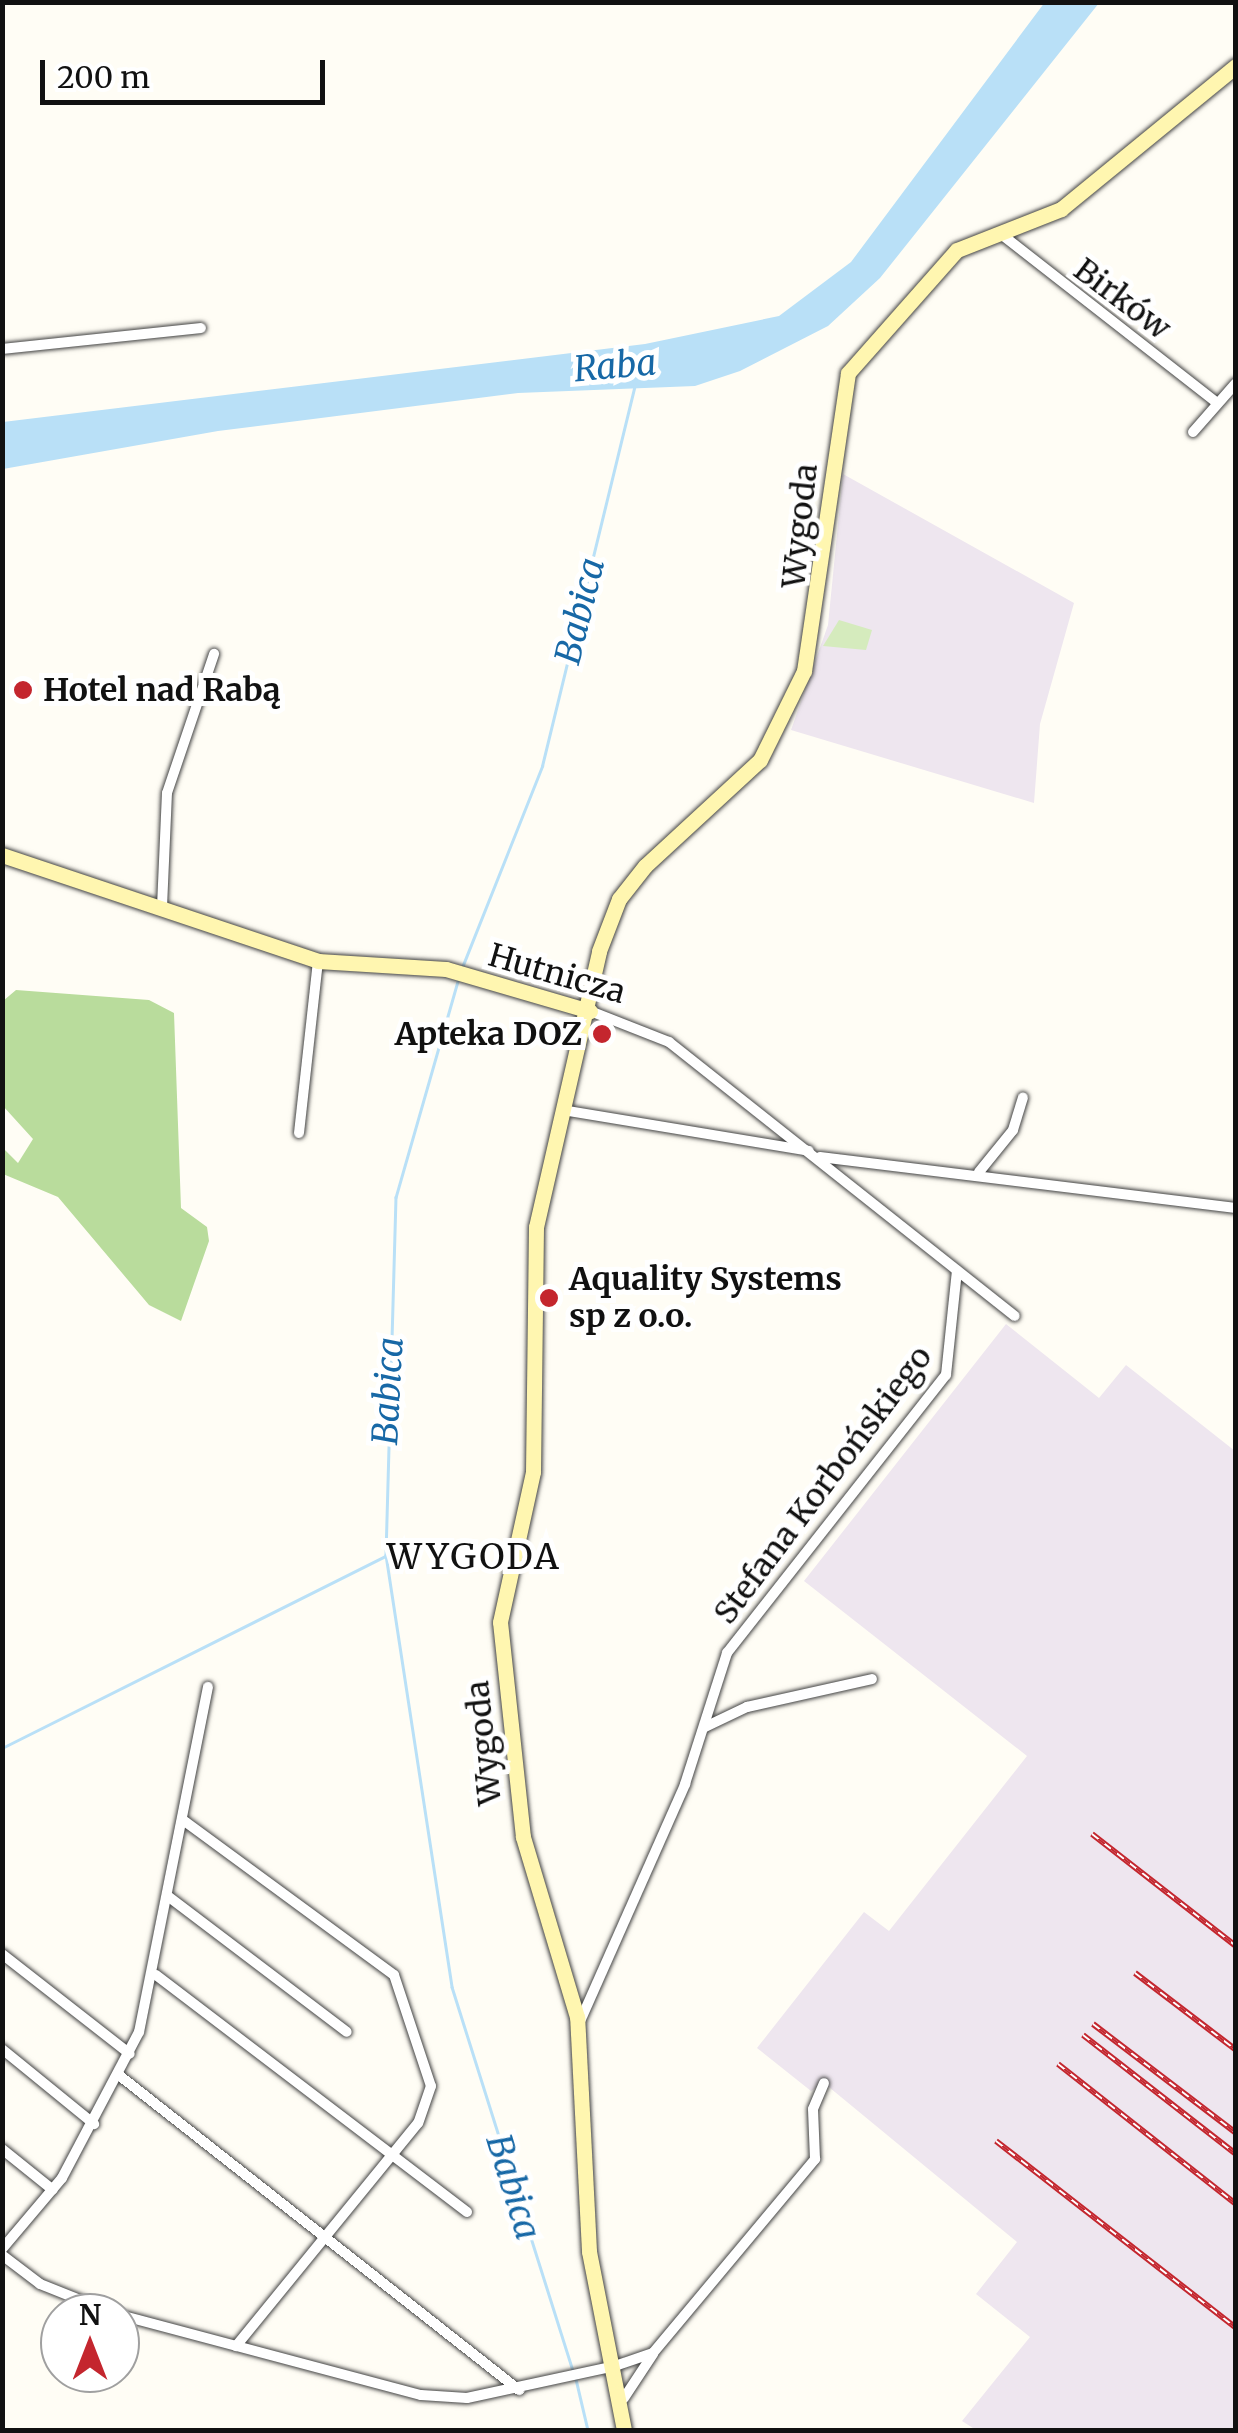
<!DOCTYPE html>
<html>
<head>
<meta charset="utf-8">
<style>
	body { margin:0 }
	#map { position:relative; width:1238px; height:2433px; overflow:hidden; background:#fffdf5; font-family:Merriweather,serif }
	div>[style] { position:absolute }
	.industrial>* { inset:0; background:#eee6ef }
	.green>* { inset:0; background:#d5ebbd }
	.forest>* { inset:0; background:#b9dc9c }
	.water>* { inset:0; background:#b9e0f7 }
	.stream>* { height:2.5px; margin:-1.25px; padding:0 1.25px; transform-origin:1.25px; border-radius:1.25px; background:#b9e0f7 }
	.roads { filter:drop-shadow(0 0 2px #444) drop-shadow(0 0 2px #444) }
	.street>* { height:10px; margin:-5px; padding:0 5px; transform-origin:5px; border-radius:5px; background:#fff }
	.secondary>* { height:15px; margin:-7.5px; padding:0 7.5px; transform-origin:7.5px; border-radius:7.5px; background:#fff6b0 }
	.rail>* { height:6px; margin-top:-3px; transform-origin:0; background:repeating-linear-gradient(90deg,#fff 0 8px,#c4262e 0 16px); box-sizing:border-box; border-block:2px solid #c4262e }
	.dots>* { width:28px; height:28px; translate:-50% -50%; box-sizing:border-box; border:5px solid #fff; border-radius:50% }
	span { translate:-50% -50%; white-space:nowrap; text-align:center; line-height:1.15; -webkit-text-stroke:10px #fff; paint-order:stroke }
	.street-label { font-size:32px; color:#111 }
	.poi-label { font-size:32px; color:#111; font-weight:700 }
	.left { translate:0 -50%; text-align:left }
	.right { translate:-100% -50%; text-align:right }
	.water-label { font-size:35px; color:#1768a6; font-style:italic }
	.neighbourhood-label { font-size:35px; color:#111; letter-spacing:2.5px }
	.frame { position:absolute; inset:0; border:5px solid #111; pointer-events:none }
	.north { position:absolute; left:40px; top:2293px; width:100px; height:100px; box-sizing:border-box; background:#fff; border:2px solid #a0a0a0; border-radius:50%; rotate:0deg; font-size:28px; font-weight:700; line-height:40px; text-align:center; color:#111 }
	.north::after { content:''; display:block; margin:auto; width:35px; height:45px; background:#c4262e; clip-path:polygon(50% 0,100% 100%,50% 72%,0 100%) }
	.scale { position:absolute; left:40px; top:60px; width:285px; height:45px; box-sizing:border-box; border:5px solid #111; border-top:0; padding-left:12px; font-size:30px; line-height:35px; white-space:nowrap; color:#111; -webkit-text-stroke:8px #fff; paint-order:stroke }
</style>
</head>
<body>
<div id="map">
	<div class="industrial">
		<i style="clip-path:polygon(843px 474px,1074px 603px,1040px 724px,1034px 803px,791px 730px,828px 625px)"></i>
		<i style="clip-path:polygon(1006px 1324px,1099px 1398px,1126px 1365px,1235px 1451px,1235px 2430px,976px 2430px,962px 2421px,1030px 2337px,976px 2294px,1017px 2242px,824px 2083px,811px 2091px,757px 2048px,864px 1912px,889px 1931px,1027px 1756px,804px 1581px)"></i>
	</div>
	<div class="green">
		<i style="clip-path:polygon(839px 620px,872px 630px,866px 650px,823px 646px)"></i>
	</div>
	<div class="forest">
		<i style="clip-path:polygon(16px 990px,149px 1000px,174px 1013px,181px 1208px,207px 1227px,209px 1241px,181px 1321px,149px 1305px,58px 1197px,3px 1174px,3px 1148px,18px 1163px,33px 1139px,3px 1106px,3px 1001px)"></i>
	</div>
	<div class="water">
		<i style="clip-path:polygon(1045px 2px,1099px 3px,880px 278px,828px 326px,740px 371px,695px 386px,518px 393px,218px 431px,3px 469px,3px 422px,645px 344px,779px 316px,851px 262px)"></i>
	</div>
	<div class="stream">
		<i style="left:463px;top:965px;width:214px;rotate:-68.3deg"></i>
		<i style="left:542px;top:766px;width:392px;rotate:-76.3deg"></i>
		<i style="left:459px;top:978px;width:228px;rotate:106deg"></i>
		<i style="left:396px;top:1197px;width:358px;rotate:91.6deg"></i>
		<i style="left:386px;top:1555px;width:437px;rotate:81.3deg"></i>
		<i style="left:452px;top:1987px;width:403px;rotate:72.5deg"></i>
		<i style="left:2px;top:1748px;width:428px;rotate:-26.6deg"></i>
		<i style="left:576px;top:2379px;width:52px;rotate:76.8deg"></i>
	</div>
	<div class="roads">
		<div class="street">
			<i style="left:1001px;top:234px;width:273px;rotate:38deg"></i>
			<i style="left:2px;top:349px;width:200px;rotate:-6deg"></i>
			<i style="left:1193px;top:432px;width:65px;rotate:-48.7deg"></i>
			<i style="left:162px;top:907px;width:114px;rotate:-87.5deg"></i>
			<i style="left:167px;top:793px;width:147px;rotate:-71.3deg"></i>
			<i style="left:590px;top:1011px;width:85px;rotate:21.4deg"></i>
			<i style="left:669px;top:1042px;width:441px;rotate:38.4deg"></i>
			<i style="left:568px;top:1111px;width:244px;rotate:9.4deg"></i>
			<i style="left:299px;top:1133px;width:173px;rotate:-83.7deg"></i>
			<i style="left:820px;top:1157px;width:419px;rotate:7deg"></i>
			<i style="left:979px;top:1172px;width:54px;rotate:-51deg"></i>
			<i style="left:1013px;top:1130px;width:34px;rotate:-73deg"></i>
			<i style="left:705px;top:1727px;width:47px;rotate:-25.5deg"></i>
			<i style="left:747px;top:1707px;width:128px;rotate:-12.6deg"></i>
			<i style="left:183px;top:1820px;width:262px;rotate:36.3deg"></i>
			<i style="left:394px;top:1975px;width:117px;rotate:71.6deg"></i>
			<i style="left:431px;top:2086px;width:39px;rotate:109deg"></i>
			<i style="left:418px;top:2123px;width:288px;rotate:129.2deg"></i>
			<i style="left:169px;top:1897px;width:223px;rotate:37.2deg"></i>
			<i style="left:2px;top:1954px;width:162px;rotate:38deg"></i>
			<i style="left:156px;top:1975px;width:391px;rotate:37.3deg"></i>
			<i style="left:578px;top:2026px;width:265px;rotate:-66.1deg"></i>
			<i style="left:685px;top:1784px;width:138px;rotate:-72.2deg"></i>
			<i style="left:727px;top:1653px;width:354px;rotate:-51.8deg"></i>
			<i style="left:946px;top:1375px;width:105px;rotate:-84deg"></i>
			<i style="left:2px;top:2049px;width:119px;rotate:39.2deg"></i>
			<i style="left:120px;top:2076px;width:508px;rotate:38.2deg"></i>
			<i style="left:2px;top:2149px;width:65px;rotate:38.8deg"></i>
			<i style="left:2px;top:2249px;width:93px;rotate:-49.8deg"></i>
			<i style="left:62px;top:2178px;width:165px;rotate:-62.2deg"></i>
			<i style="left:139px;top:2032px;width:352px;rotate:-78.7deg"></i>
			<i style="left:2px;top:2255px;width:48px;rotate:37.3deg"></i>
			<i style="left:40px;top:2284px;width:79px;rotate:21.7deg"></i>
			<i style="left:120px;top:2315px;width:311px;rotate:14.9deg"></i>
			<i style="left:421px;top:2395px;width:46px;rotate:3.7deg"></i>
			<i style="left:467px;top:2398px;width:151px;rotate:-12.2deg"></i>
			<i style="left:615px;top:2366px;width:40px;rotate:-18.9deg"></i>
			<i style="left:653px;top:2353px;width:253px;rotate:-50.1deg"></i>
			<i style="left:815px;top:2159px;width:50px;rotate:-92.3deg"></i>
			<i style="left:813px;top:2109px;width:28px;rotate:-67deg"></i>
			<i style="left:624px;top:2398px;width:53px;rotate:-56.6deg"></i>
		</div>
		<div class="secondary">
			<i style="left:2px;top:855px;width:333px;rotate:18.5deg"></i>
			<i style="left:318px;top:961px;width:128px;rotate:3.6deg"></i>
			<i style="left:446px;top:969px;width:150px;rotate:16.3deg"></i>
			<i style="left:624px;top:2430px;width:182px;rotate:-101.1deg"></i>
			<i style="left:589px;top:2251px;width:234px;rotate:-92.9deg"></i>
			<i style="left:577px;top:2017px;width:188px;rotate:-106.7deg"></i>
			<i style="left:523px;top:1837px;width:216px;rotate:-96.1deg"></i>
			<i style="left:500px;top:1622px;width:154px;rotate:-77.6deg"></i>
			<i style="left:533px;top:1472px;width:245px;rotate:-89.3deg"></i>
			<i style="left:536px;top:1227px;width:283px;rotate:-77.1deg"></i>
			<i style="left:599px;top:951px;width:56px;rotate:-69deg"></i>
			<i style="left:619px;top:899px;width:42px;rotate:-51.8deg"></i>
			<i style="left:645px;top:866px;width:156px;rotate:-42.7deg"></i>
			<i style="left:760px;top:760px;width:99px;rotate:-63.7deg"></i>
			<i style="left:804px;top:671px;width:301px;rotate:-81.6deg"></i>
			<i style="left:848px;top:373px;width:164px;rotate:-48.5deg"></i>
			<i style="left:957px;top:250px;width:112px;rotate:-21.5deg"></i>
			<i style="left:1061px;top:209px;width:226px;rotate:-39.3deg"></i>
		</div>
	</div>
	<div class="rail">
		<i style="left:1092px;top:1834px;width:182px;rotate:37.9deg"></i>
		<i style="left:1135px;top:1973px;width:127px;rotate:37.3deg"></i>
		<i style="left:1093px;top:2024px;width:180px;rotate:37.3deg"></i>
		<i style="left:1083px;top:2035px;width:194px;rotate:37.9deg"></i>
		<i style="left:1058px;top:2064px;width:226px;rotate:38.2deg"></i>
		<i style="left:996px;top:2141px;width:304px;rotate:37.9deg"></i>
	</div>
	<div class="dots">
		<i style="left:23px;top:690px;background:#c4262e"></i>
		<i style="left:602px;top:1034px;background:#c4262e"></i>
		<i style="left:549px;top:1298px;background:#c4262e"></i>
	</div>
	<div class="street-label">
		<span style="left:1122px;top:299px;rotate:37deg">Birków</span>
		<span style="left:800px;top:526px;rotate:-84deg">Wygoda</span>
		<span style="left:557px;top:974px;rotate:16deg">Hutnicza</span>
		<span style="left:823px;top:1485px;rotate:-53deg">Stefana Korbońskiego</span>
		<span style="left:484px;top:1743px;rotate:-96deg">Wygoda</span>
	</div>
	<div class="poi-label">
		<span class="left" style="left:43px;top:690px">Hotel nad Rabą</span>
		<span class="right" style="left:582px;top:1034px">Apteka DOZ</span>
		<span class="left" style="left:569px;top:1298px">Aquality Systems<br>sp z o.o.</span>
	</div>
	<div class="water-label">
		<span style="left:615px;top:366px;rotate:-5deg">Raba</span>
		<span style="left:580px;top:611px;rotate:-76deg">Babica</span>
		<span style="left:388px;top:1391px;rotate:-87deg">Babica</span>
		<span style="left:513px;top:2187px;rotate:73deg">Babica</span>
	</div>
	<div class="neighbourhood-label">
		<span style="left:474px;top:1557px">WYGODA</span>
	</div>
	<div class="frame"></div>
	<div class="north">N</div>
	<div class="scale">200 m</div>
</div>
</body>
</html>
